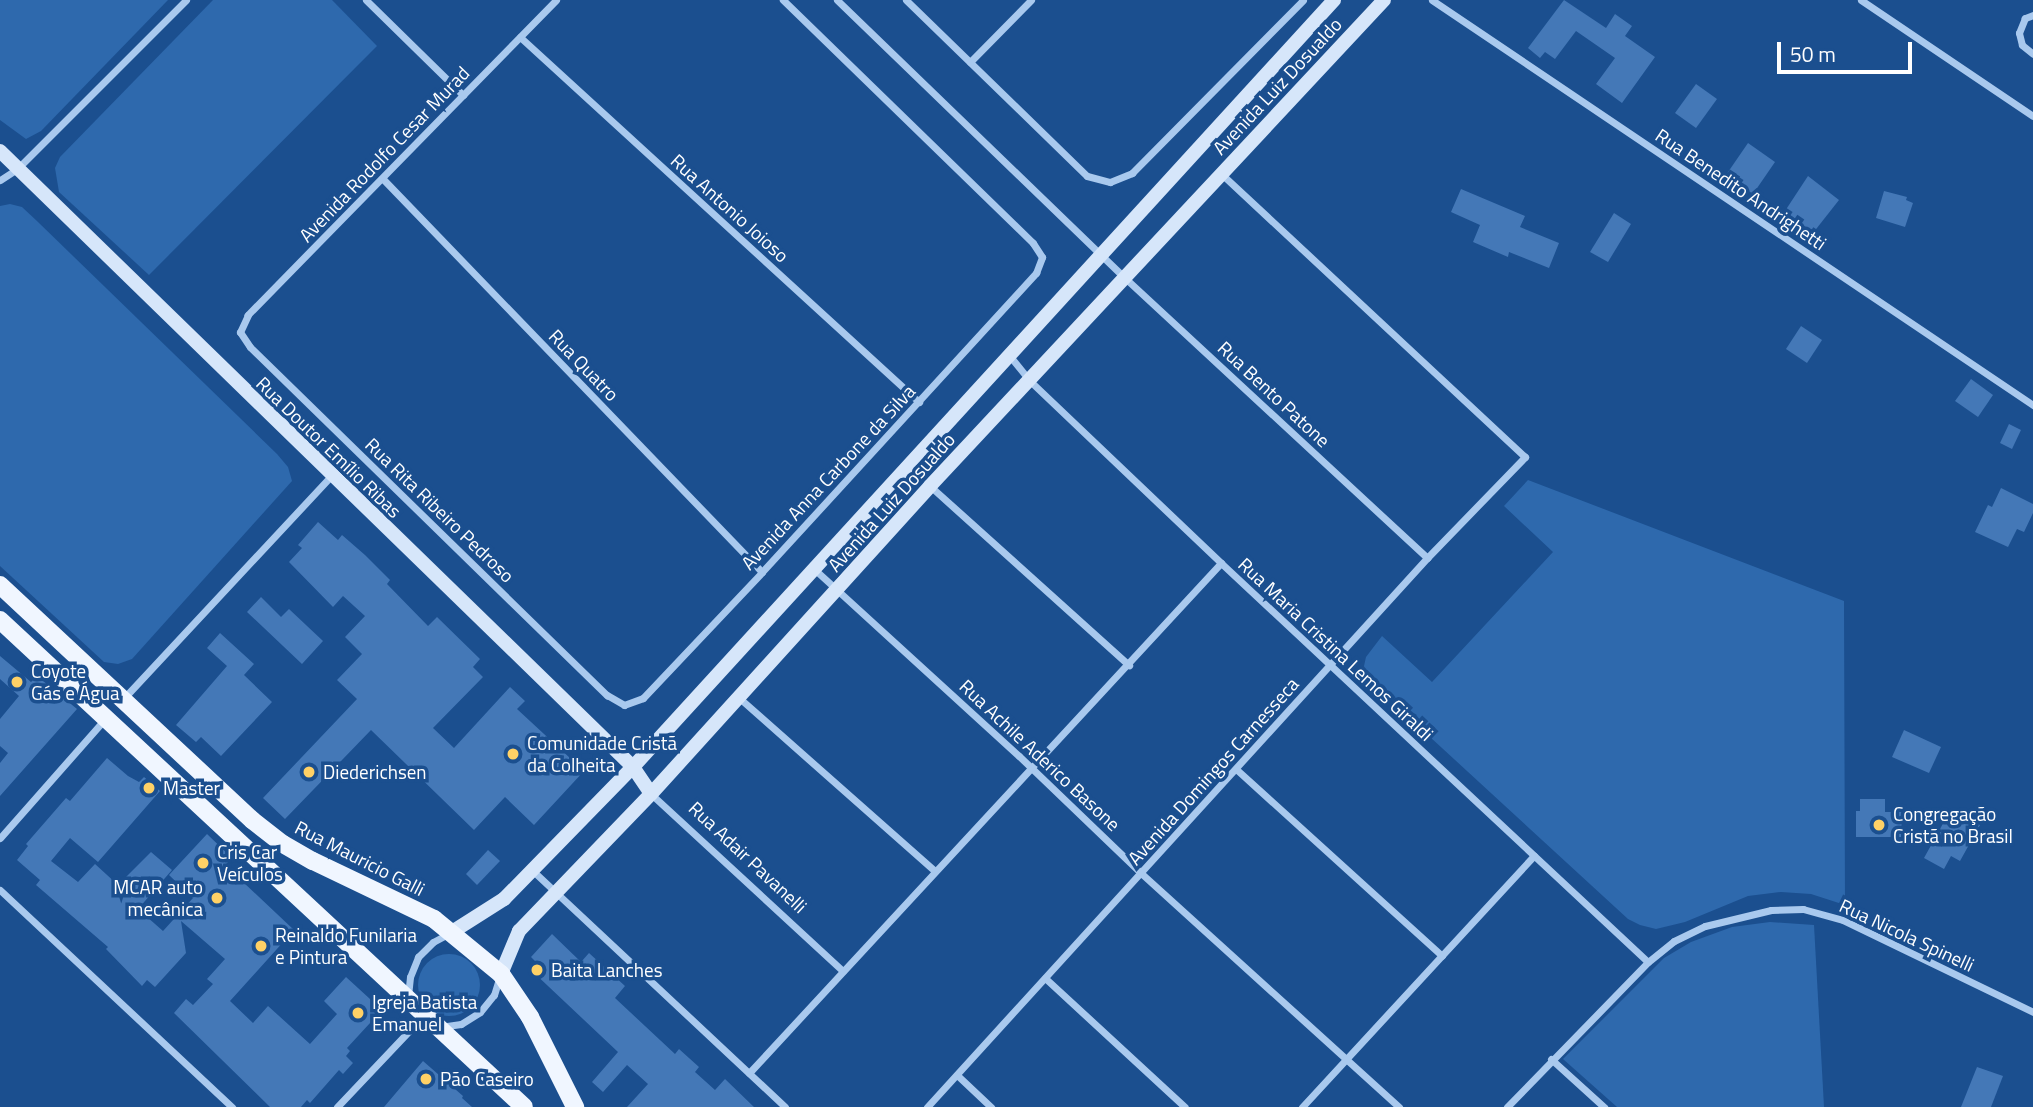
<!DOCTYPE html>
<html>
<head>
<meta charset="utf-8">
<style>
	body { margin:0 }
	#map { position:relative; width:2033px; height:1107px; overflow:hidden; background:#1b4f8f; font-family:"Titillium Web",sans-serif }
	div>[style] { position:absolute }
	.green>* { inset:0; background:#2e69ad }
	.round { border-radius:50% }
	.building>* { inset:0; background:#4478b7 }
	.street>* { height:7px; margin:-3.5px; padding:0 3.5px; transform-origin:3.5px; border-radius:3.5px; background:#a9c9ee }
	.secondary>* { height:14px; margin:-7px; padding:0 7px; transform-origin:7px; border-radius:7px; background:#d6e6fa }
	.primary>* { height:18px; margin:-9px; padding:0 9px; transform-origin:9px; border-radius:9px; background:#f0f6ff }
	.dots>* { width:19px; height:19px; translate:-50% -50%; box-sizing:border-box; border:4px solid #1b4f8f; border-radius:50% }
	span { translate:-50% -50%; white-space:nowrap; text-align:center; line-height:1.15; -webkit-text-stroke:7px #1b4f8f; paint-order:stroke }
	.street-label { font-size:19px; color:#fff }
	.poi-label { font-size:19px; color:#fff }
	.left { translate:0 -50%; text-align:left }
	.right { translate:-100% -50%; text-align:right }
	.scale { position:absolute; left:1777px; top:42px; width:135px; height:32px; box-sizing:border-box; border:4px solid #fff; border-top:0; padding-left:9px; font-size:21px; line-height:24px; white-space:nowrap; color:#fff; -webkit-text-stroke:5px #1b4f8f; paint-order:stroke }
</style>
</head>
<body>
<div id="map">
	<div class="green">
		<i style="clip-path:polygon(0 0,168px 0,41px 131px,26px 139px,0 120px)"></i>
		<i style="clip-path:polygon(213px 0,332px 0,377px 46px,149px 275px,59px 192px,55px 168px,60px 157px)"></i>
		<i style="clip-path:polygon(10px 204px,22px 207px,38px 222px,277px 454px,288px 467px,292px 481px,132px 659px,118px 664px,104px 662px,0 566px,0 206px)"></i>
		<i style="clip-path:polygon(1528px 480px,1844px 601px,1845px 905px,1811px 894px,1781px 892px,1748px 896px,1685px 922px,1656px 929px,1640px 925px,1628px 919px,1368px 680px,1364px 666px,1366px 657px,1382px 636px,1432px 682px,1553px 552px,1504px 506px)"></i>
		<i style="clip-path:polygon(1770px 922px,1814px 925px,1824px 1107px,1617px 1107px,1563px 1059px,1664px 958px,1691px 942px,1732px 927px)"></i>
		<i class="round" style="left:418px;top:954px;width:62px;height:62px"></i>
	</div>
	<div class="building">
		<i style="clip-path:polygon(1564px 0,1606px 28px,1615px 14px,1632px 26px,1625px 36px,1655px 57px,1622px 103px,1596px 84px,1615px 58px,1576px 31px,1555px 59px,1545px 52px,1540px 58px,1528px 48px)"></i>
		<i style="clip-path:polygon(1696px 84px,1717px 99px,1696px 128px,1675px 113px)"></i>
		<i style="clip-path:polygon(1748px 143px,1775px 162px,1753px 194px,1726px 175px)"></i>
		<i style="clip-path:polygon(1808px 176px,1839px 200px,1813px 233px,1785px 211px)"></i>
		<i style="clip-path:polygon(1461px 189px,1525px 216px,1520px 227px,1559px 243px,1549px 268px,1509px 252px,1508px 257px,1473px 242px,1480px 225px,1451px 212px)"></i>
		<i style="clip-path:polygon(1884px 191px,1907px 197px,1906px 200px,1913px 203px,1905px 227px,1876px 218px)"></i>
		<i style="clip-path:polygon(1614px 213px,1631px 224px,1608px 262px,1590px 252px)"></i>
		<i style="clip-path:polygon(1801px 326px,1822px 340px,1807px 363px,1786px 349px)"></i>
		<i style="clip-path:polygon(1971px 379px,1993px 395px,1978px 417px,1955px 401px)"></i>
		<i style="clip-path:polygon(2009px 424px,2021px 430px,2012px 449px,2000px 443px)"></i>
		<i style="clip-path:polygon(2001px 488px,2033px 504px,2033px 513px,2024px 532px,2017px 529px,2008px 547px,1975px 532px,1988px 505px,1992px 507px)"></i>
		<i style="clip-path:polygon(318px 522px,338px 540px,342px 535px,365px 555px,390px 580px,387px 584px,428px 626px,437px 617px,480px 659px,473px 667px,483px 677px,433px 728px,454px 748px,510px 687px,525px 701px,517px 709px,584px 771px,534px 825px,505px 797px,474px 830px,371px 730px,285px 819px,263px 798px,357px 699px,337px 680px,362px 654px,345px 637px,365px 616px,343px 596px,333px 607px,289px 562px,302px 548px,298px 545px)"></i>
		<i style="clip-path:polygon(261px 597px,281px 617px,289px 609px,323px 641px,302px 664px,247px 612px)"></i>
		<i style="clip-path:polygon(220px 633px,254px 664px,244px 675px,272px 702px,221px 756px,201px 737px,196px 742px,176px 725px,227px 666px,207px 648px)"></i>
		<i style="clip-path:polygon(0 656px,31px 682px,37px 676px,77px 709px,0 796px,0 763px,8px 753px,0 746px,0 719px,19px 696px,0 679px)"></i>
		<i style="clip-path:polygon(1904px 730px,1941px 747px,1929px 773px,1892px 757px)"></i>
		<i style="clip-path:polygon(107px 758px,128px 776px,139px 782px,144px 777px,160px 791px,98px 862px,70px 838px,51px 861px,78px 882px,95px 864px,118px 885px,151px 852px,172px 870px,138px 909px,163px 931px,193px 898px,169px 875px,207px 834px,232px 858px,225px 865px,294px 930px,230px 1001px,253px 1023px,268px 1006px,310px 1044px,337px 1014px,324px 1001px,346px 977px,382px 1010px,347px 1048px,350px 1051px,346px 1056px,353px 1063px,343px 1074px,339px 1070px,310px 1103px,307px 1100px,301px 1107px,270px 1107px,174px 1013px,186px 999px,193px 1005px,213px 984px,207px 979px,225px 959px,181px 921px,186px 953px,155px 987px,147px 980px,142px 986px,106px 949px,108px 947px,36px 885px,40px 880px,17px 860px,28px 846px,26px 844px,66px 798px,70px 801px)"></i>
		<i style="clip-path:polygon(1860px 799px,1885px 799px,1885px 812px,1902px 812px,1901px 837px,1856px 837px,1856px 811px,1860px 811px)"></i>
		<i style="clip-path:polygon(1951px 809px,1980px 825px,1960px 861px,1951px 856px,1944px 869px,1924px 858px)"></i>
		<i style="clip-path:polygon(488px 850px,500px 861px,477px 885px,466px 874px)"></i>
		<i style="clip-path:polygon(552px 934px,581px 962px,589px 953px,625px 986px,615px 998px,675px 1054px,679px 1049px,699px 1067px,695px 1072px,715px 1090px,725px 1079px,754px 1107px,627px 1107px,648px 1084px,627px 1065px,603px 1092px,592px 1082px,618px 1052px,531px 970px,537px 963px,531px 957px)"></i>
		<i style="clip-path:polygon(423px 1061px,463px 1096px,462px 1098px,472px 1107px,384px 1107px)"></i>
		<i style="clip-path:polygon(1977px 1067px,2003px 1076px,1991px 1107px,1961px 1107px)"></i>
	</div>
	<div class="street">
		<i style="left:366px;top:0;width:136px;rotate:44.4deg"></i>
		<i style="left:556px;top:0;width:441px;rotate:134.4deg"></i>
		<i style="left:248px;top:315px;width:19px;rotate:115deg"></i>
		<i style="left:240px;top:332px;width:18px;rotate:56deg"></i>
		<i style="left:250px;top:347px;width:499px;rotate:44.3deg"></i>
		<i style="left:607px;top:695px;width:20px;rotate:30deg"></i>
		<i style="left:624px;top:705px;width:20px;rotate:-20deg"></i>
		<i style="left:643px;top:698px;width:173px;rotate:-46.6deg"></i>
		<i style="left:762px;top:572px;width:406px;rotate:-47.5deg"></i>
		<i style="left:1036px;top:273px;width:17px;rotate:-69deg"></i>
		<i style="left:1042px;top:257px;width:17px;rotate:-123deg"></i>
		<i style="left:1033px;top:243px;width:349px;rotate:-135.8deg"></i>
		<i style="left:837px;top:0;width:400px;rotate:44deg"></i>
		<i style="left:1125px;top:278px;width:412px;rotate:42.8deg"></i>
		<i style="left:906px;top:0;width:252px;rotate:44.2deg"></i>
		<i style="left:1087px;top:176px;width:24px;rotate:15deg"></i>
		<i style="left:1110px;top:182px;width:24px;rotate:-22deg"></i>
		<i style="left:1132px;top:173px;width:243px;rotate:-45.3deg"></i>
		<i style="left:1432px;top:0;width:725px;rotate:33.98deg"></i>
		<i style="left:1861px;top:0;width:207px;rotate:34deg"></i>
		<i style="left:2033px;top:15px;width:9px;rotate:159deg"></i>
		<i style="left:2025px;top:18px;width:16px;rotate:112deg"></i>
		<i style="left:2019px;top:33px;width:12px;rotate:76deg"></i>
		<i style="left:2022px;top:45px;width:14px;rotate:39deg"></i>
		<i style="left:520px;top:37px;width:541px;rotate:42.45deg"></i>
		<i style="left:970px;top:62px;width:87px;rotate:-45.5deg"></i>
		<i style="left:383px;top:179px;width:546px;rotate:46.04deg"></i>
		<i style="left:0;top:180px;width:20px;rotate:-33deg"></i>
		<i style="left:17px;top:169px;width:239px;rotate:-45deg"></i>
		<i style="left:1009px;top:355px;width:33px;rotate:51deg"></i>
		<i style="left:1030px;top:381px;width:264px;rotate:43.6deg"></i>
		<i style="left:1221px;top:563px;width:584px;rotate:43.06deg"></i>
		<i style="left:930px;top:486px;width:268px;rotate:42deg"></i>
		<i style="left:813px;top:568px;width:279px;rotate:42.4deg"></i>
		<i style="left:1019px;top:756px;width:170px;rotate:43.8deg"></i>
		<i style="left:1142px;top:874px;width:347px;rotate:42.2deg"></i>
		<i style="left:737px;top:696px;width:264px;rotate:41.5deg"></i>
		<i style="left:124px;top:698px;width:304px;rotate:-47deg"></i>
		<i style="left:1236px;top:769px;width:278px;rotate:42.2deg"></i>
		<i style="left:651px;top:794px;width:261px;rotate:42.7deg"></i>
		<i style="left:0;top:838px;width:159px;rotate:-48.6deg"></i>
		<i style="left:533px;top:871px;width:345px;rotate:43.1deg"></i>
		<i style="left:0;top:890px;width:318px;rotate:43.1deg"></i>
		<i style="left:1045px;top:978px;width:190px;rotate:42.7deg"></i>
		<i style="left:408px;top:996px;width:19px;rotate:-84deg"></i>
		<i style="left:410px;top:977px;width:22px;rotate:-68deg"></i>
		<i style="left:418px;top:957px;width:21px;rotate:-45deg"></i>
		<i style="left:433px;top:942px;width:17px;rotate:-28deg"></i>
		<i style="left:440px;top:1027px;width:21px;rotate:-8deg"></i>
		<i style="left:461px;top:1024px;width:22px;rotate:-32deg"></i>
		<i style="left:480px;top:1012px;width:22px;rotate:-51deg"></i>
		<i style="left:494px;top:995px;width:21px;rotate:-73deg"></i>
		<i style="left:1551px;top:1059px;width:72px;rotate:42.2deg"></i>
		<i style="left:749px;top:1073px;width:695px;rotate:-47.22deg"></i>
		<i style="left:957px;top:1075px;width:47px;rotate:43.3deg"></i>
		<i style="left:337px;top:1107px;width:128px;rotate:-46.6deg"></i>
		<i style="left:927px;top:1107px;width:743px;rotate:-47.67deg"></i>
		<i style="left:1427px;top:558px;width:141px;rotate:-45.9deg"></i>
		<i style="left:1525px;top:457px;width:415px;rotate:-137deg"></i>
		<i style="left:1302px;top:1107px;width:342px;rotate:-47.3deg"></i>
		<i style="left:1507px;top:1107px;width:202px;rotate:-45.8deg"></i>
		<i style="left:1648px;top:962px;width:33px;rotate:-39deg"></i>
		<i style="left:1674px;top:941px;width:34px;rotate:-26deg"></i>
		<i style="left:1705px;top:926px;width:68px;rotate:-13.6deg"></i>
		<i style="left:1771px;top:910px;width:32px;rotate:-2deg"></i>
		<i style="left:1803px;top:909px;width:41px;rotate:15.4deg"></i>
		<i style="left:1843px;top:920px;width:211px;rotate:25.8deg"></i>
	</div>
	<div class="secondary">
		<i style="left:0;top:151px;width:883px;rotate:44.22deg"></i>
		<i style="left:633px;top:767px;width:32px;rotate:56deg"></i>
		<i style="left:452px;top:932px;width:62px;rotate:-32.4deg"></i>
		<i style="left:504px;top:899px;width:185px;rotate:-45.7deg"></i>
		<i style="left:633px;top:767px;width:1039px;rotate:-47.57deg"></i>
		<i style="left:501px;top:974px;width:47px;rotate:-67.3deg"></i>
		<i style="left:519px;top:931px;width:190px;rotate:-46.1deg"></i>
		<i style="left:651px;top:794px;width:416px;rotate:-47.8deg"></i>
		<i style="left:930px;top:486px;width:665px;rotate:-46.95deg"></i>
	</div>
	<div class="primary">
		<i style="left:0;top:585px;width:345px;rotate:43deg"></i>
		<i style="left:252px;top:820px;width:39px;rotate:38deg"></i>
		<i style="left:283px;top:844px;width:34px;rotate:30deg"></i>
		<i style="left:313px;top:861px;width:134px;rotate:25.6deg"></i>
		<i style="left:434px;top:919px;width:87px;rotate:39.4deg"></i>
		<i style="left:501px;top:974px;width:52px;rotate:56deg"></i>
		<i style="left:530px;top:1017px;width:101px;rotate:63.4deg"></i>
		<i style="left:0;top:620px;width:715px;rotate:42.9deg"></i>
	</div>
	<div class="dots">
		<i style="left:17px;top:682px;background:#ffd166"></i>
		<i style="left:513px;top:754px;background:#ffd166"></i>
		<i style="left:309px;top:772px;background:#ffd166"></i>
		<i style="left:149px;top:788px;background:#ffd166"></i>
		<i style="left:1879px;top:825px;background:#ffd166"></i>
		<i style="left:203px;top:863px;background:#ffd166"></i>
		<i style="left:217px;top:898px;background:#ffd166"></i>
		<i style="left:261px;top:946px;background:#ffd166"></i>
		<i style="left:537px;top:970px;background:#ffd166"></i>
		<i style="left:358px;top:1013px;background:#ffd166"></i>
		<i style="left:426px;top:1079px;background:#ffd166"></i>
	</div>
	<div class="street-label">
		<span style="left:1277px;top:86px;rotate:-47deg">Avenida Luiz Dosualdo</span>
		<span style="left:384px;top:154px;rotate:-46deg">Avenida Rodolfo Cesar Murad</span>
		<span style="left:1741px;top:189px;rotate:34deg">Rua Benedito Andrighetti</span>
		<span style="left:730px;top:208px;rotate:42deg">Rua Antonio Joioso</span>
		<span style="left:584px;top:365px;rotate:46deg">Rua Quatro</span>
		<span style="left:1274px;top:394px;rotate:43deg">Rua Bento Patone</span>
		<span style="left:329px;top:447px;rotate:44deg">Rua Doutor Emílio Ribas</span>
		<span style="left:828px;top:477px;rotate:-47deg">Avenida Anna Carbone da Silva</span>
		<span style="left:891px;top:502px;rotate:-48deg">Avenida Luiz Dosualdo</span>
		<span style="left:440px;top:510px;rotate:44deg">Rua Rita Ribeiro Pedroso</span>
		<span style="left:1336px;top:649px;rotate:43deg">Rua Maria Cristina Lemos Giraldi</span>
		<span style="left:1040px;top:755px;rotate:43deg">Rua Achile Aderico Basone</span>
		<span style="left:1213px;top:771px;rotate:-48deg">Avenida Domingos Carnesseca</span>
		<span style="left:748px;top:857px;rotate:43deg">Rua Adair Pavanelli</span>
		<span style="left:360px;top:858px;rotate:27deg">Rua Mauricio Galli</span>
		<span style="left:1907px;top:935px;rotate:25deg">Rua Nicola Spinelli</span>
	</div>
	<div class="poi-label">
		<span class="left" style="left:31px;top:682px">Coyote<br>Gás e Água</span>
		<span class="left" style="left:527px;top:754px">Comunidade Cristã<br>da Colheita</span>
		<span class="left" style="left:323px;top:772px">Diederichsen</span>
		<span class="left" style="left:163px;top:788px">Master</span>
		<span class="left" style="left:1893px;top:825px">Congregação<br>Cristã no Brasil</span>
		<span class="left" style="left:217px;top:863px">Cris Car<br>Veículos</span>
		<span class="right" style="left:203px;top:898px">MCAR auto<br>mecânica</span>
		<span class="left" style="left:275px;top:946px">Reinaldo Funilaria<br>e Pintura</span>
		<span class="left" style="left:551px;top:970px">Baita Lanches</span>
		<span class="left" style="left:372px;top:1013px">Igreja Batista<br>Emanuel</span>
		<span class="left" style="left:440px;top:1079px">Pão Caseiro</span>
	</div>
	<div class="scale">50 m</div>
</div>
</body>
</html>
